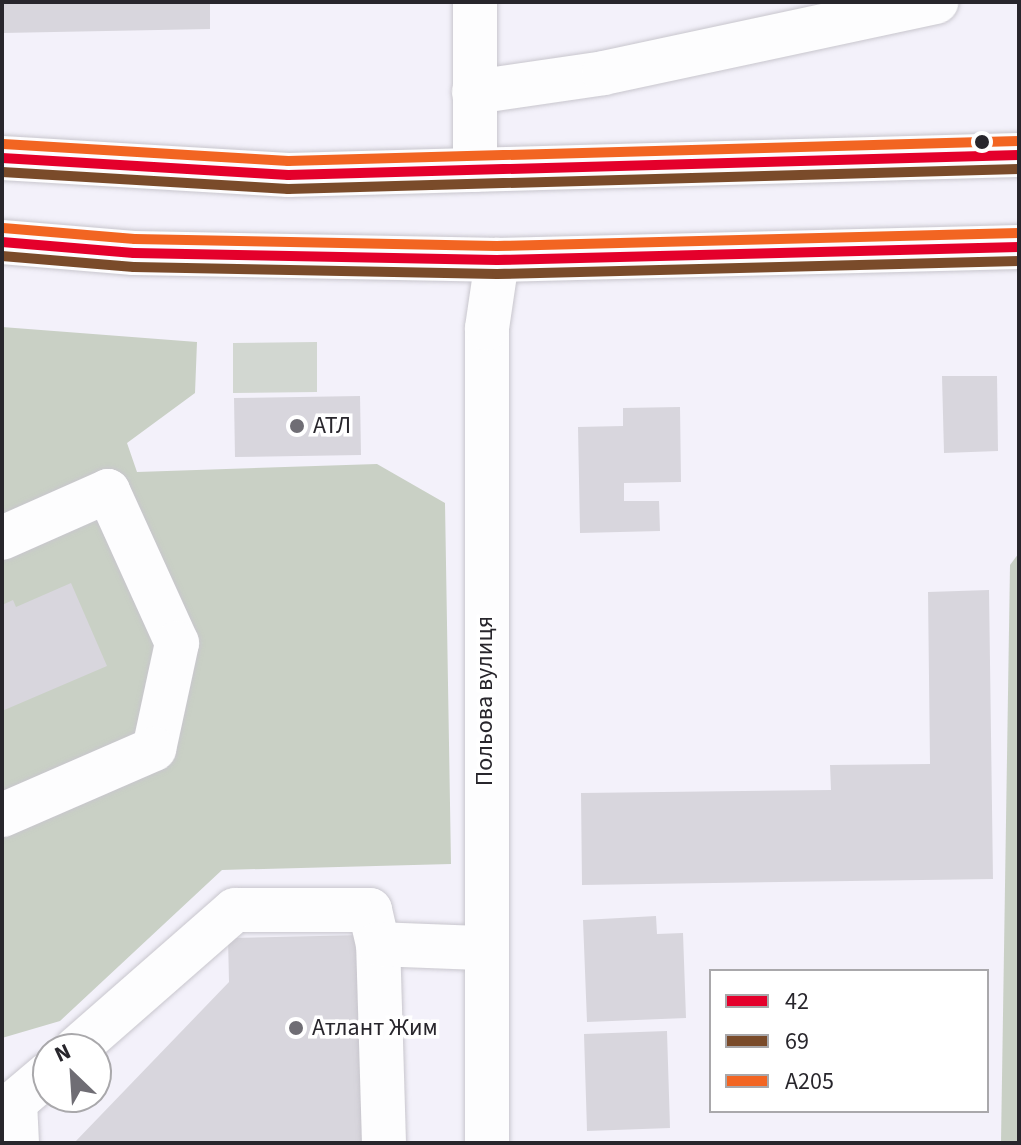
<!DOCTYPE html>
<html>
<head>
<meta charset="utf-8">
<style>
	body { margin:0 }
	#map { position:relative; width:1021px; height:1145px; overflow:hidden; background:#f3f1fa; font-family:"Source Sans 3",sans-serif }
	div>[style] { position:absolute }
	.green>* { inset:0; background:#d2d7d1 }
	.forest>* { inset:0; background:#c9d0c5 }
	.building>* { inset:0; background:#d8d6dd }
	.roads { filter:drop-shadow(0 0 2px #c8c6cd) drop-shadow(0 0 2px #c8c6cd) }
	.minor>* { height:44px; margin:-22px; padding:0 22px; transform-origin:22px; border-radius:22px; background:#fdfdfe }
	.major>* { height:44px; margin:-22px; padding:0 22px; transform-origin:22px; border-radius:22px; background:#fdfdfe }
	.bus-1>* { height:10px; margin:-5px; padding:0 5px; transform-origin:5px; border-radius:5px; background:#e4002b }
	.bus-2>* { height:10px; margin:-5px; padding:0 5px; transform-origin:5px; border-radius:5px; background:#7a4b2a }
	.bus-3>* { height:10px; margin:-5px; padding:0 5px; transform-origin:5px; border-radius:5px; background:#f26522 }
	.dots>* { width:22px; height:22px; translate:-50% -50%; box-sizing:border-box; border:4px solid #fff; border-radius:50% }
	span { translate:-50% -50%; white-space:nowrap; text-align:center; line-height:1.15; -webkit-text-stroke:7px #fff; paint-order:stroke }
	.poi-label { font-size:24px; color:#28262c }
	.left { translate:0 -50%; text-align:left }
	.street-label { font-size:24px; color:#28262c }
	.frame { position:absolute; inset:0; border:4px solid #28262c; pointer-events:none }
	.legend { position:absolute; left:709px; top:969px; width:280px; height:144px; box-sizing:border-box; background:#fff; border:2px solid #a9a8ab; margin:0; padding:10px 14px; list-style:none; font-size:24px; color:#28262c }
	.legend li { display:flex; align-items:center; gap:16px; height:40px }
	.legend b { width:40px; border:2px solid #a9a8ab }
	.north { position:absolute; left:32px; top:1033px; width:80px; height:80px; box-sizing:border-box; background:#fff; border:2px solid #a9a8ab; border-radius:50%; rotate:335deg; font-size:22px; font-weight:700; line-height:32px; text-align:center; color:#28262c }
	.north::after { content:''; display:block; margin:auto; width:28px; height:36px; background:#6f6d74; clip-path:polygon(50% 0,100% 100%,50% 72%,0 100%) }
</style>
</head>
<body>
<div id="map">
	<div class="green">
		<i style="clip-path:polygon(317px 342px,317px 392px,233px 393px,233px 343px)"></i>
	</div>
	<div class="forest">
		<i style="clip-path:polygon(2px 327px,197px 342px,195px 393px,127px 443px,137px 472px,377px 464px,445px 503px,451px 864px,222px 870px,60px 1021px,2px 1038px)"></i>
		<i style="clip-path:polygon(1019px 553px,1019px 1143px,1001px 1143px,1010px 565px)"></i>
	</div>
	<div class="building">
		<i style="clip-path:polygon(2px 2px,210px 2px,210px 29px,2px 33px)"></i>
		<i style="clip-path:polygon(942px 376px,997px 376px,998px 451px,944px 453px)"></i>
		<i style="clip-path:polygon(360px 396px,361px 455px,235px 457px,234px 398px)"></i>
		<i style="clip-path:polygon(680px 407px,681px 482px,624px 483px,624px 501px,659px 501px,660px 531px,580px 533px,578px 427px,623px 426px,623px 408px)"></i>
		<i style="clip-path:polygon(71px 583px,107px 666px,2px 711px,2px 605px,13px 600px,16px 607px)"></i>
		<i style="clip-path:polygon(989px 590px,993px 879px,582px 885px,581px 793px,831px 790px,830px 765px,930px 764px,928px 592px)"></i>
		<i style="clip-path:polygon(656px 916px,657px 934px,683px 933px,686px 1018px,587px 1022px,583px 920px)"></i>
		<i style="clip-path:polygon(363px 935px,367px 1143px,74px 1143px,229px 982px,228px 938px)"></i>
		<i style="clip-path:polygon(667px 1031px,670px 1128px,587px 1131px,584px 1034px)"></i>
	</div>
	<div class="roads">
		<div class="minor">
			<i style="left:474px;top:92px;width:131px;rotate:-8.3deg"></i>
			<i style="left:604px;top:73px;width:340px;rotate:-12.1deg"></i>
			<i style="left:475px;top:170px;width:168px;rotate:-90deg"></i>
			<i style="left:2px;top:538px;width:116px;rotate:-23.9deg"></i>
			<i style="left:108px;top:491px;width:167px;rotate:65.6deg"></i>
			<i style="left:177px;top:643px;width:108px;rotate:102.2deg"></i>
			<i style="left:154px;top:749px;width:166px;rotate:156.5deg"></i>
			<i style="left:76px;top:1049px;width:211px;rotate:-41.2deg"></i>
			<i style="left:235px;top:910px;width:135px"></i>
			<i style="left:370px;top:910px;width:35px;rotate:77deg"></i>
			<i style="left:17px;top:1143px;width:41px;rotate:-92.8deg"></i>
			<i style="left:15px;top:1102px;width:43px;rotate:-40.3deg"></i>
			<i style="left:384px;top:1143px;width:199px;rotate:-91.7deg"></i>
			<i style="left:378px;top:944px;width:106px;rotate:2.2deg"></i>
			<i style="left:487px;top:1143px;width:815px;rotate:-90deg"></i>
			<i style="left:487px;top:328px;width:69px;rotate:-81.6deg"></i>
		</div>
		<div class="major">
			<i style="left:2px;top:158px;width:287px;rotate:3.4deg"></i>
			<i style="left:288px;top:175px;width:731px;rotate:-1.57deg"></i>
			<i style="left:2px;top:242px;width:132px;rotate:4.8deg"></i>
			<i style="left:134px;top:253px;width:363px;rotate:1.1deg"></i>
			<i style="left:497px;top:260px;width:522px;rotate:-1.43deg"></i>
		</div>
	</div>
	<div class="bus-1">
		<i style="left:2px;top:158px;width:287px;rotate:3.4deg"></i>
		<i style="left:288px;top:175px;width:731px;rotate:-1.57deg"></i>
		<i style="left:2px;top:242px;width:132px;rotate:4.8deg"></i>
		<i style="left:134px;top:253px;width:363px;rotate:1.1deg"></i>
		<i style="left:497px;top:260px;width:522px;rotate:-1.43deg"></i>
	</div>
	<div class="bus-2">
		<i style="left:2px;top:172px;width:287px;rotate:3.4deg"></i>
		<i style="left:288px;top:189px;width:731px;rotate:-1.57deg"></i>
		<i style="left:2px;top:256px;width:132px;rotate:4.8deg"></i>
		<i style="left:134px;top:267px;width:363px;rotate:1.1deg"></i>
		<i style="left:497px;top:274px;width:522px;rotate:-1.43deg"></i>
	</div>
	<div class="bus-3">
		<i style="left:3px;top:144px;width:286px;rotate:3.4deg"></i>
		<i style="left:288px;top:161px;width:731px;rotate:-1.57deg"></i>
		<i style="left:3px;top:228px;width:132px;rotate:4.8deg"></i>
		<i style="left:135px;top:239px;width:362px;rotate:1.1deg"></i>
		<i style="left:497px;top:246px;width:522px;rotate:-1.43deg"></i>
	</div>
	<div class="dots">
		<i style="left:982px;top:142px;background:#28262c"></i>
		<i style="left:297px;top:426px;background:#6f6d74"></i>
		<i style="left:296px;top:1028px;background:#6f6d74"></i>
	</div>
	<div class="poi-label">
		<span class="left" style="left:313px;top:426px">АТЛ</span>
		<span class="left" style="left:312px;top:1028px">Атлант Жим</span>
	</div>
	<div class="street-label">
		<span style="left:485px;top:701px;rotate:-90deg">Польова вулиця</span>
	</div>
	<div class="frame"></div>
	<ul class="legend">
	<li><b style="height:10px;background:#e4002b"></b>42</li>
	<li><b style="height:10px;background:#7a4b2a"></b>69</li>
	<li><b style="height:10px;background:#f26522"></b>А205</li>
	</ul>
	<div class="north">N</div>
</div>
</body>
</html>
